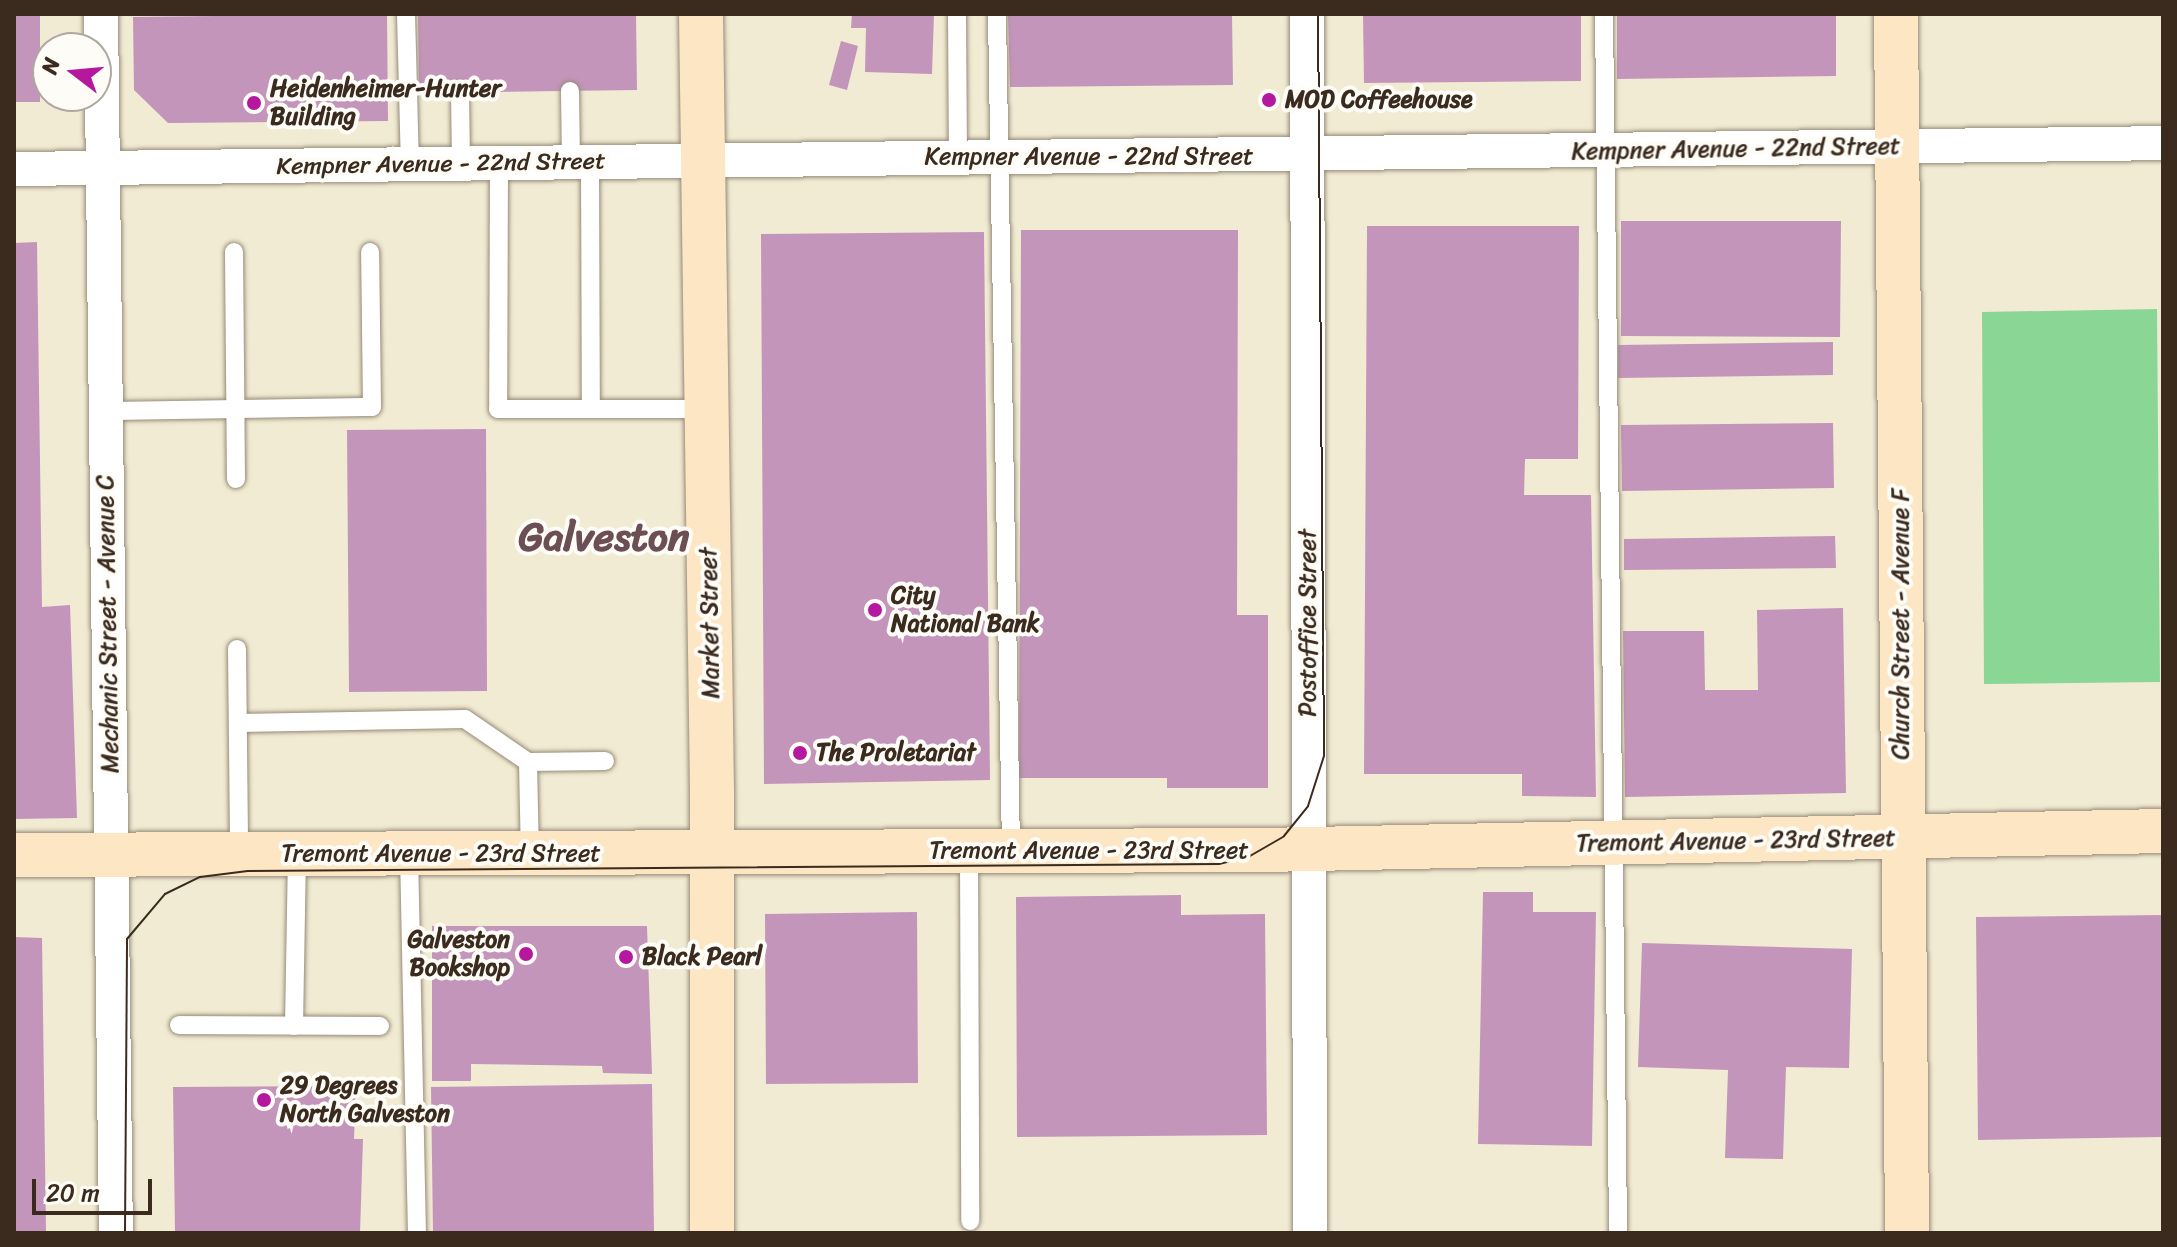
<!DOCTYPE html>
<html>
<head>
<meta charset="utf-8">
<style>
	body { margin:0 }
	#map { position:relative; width:2177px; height:1247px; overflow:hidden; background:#f1ebd3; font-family:Sriracha,sans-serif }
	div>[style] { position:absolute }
	.green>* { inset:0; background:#8ad694 }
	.building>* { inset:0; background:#c395ba }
	.roads { filter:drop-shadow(0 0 2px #968a78) drop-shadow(0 0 2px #968a78) }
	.lane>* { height:18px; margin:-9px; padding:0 9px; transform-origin:9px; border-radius:9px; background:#fff }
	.street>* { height:34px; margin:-17px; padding:0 17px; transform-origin:17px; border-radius:17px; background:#fff }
	.secondary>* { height:44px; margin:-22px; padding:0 22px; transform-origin:22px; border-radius:22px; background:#fce6c4 }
	.tram>* { height:2px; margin:-1px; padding:0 1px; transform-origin:1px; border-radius:1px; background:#3b2a1e }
	.dots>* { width:22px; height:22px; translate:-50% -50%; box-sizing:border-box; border:4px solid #fdfcf7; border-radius:50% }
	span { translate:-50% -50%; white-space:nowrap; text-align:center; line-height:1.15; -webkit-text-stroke:8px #fdfcf7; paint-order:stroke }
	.poi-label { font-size:24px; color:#3b2a1e; font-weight:700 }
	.left { translate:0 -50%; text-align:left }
	.right { translate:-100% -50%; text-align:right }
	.street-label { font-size:24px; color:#3b2a1e }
	.town-label { font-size:40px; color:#6b4f55; font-weight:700 }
	.frame { position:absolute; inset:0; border:16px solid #3b2a1e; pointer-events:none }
	.north { position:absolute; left:32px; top:32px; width:80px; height:80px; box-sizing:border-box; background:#fdfcf7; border:2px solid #afa8a0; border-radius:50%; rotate:286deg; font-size:22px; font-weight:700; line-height:32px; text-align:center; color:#3b2a1e }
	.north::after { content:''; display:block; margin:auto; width:28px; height:36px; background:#b5179e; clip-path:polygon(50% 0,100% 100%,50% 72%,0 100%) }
	.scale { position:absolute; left:32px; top:1179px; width:120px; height:36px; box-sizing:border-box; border:4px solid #3b2a1e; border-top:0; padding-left:10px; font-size:24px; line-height:28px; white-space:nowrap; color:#3b2a1e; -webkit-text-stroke:6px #fdfcf7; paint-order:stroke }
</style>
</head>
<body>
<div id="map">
	<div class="green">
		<i style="clip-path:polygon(2157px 309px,2160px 682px,1984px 684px,1982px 312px)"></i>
	</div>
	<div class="building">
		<i style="clip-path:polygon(14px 14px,40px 14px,40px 102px,14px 102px)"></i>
		<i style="clip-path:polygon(375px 14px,387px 14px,388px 121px,168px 123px,134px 90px,133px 17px)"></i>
		<i style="clip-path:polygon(418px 14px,636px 14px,637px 90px,419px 93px)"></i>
		<i style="clip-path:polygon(852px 14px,934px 14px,932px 74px,865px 72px,866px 28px,851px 28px)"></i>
		<i style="clip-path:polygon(1008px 14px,1232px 14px,1233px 85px,1010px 87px)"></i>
		<i style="clip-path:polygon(1363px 14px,1581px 14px,1581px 81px,1364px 83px)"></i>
		<i style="clip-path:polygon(1617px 14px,1836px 14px,1836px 76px,1617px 79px)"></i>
		<i style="clip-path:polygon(841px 41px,858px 46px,847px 90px,829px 85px)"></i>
		<i style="clip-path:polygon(1621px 221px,1841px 221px,1840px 337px,1621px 336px)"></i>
		<i style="clip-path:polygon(1367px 226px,1579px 226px,1578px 459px,1525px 459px,1524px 495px,1591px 495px,1596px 797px,1522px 796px,1522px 774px,1364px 774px)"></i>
		<i style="clip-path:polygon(1021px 230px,1238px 230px,1237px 615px,1268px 615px,1268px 788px,1167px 788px,1167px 778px,1019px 778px)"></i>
		<i style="clip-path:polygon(984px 232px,990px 780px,764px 784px,761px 234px)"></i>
		<i style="clip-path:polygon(37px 242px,42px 607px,70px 605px,77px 818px,14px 819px,14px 243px)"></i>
		<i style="clip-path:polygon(1833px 342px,1833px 375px,1618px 378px,1618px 345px)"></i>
		<i style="clip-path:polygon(1833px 423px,1834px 488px,1622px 491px,1621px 425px)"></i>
		<i style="clip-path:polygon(486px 429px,487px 691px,349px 692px,347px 430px)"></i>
		<i style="clip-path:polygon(1835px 536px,1836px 568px,1624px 570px,1624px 539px)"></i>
		<i style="clip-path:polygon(1843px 608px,1846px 793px,1625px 797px,1623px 631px,1704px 631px,1705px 690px,1758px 690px,1757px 610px)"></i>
		<i style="clip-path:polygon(1483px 892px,1533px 892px,1533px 912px,1596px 912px,1592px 1146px,1478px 1144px)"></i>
		<i style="clip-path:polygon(1181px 895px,1181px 915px,1265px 914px,1267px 1135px,1017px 1137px,1016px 897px)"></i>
		<i style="clip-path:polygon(917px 912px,918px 1083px,766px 1084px,765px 914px)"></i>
		<i style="clip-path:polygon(2163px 915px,2163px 1137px,1978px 1140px,1976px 917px)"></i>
		<i style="clip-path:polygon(432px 926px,647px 926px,652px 1074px,603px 1073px,602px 1066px,471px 1064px,471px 1081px,432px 1081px)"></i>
		<i style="clip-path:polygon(14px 937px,42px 938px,46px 1233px,14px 1233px)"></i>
		<i style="clip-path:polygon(1642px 943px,1852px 949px,1849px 1068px,1786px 1067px,1783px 1159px,1725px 1158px,1728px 1070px,1638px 1067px)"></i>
		<i style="clip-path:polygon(652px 1084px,654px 1233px,433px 1233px,431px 1087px)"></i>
		<i style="clip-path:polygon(356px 1086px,354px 1139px,363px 1139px,360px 1233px,175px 1233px,173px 1087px)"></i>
	</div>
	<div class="roads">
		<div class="lane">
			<i style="left:406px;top:14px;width:150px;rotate:88.5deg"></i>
			<i style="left:957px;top:14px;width:144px;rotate:89.6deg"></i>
			<i style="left:997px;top:14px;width:837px;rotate:89.04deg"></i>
			<i style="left:1604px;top:14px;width:1219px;rotate:89.34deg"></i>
			<i style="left:570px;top:91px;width:71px;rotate:89.2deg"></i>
			<i style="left:460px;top:92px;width:72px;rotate:89.2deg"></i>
			<i style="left:590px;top:162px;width:247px;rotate:89.8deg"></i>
			<i style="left:499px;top:163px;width:246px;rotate:90.2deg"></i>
			<i style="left:498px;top:409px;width:209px"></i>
			<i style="left:234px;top:252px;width:227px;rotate:89.5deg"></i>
			<i style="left:105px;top:411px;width:267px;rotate:-0.9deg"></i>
			<i style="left:372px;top:407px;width:155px;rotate:-90.7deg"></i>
			<i style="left:237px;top:649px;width:205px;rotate:89.4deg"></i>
			<i style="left:238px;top:723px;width:227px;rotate:-1deg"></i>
			<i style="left:465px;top:719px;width:76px;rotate:34.3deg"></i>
			<i style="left:528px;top:762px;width:92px;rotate:88.8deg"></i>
			<i style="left:528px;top:762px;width:77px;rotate:-0.7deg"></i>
			<i style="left:969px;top:852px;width:369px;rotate:89.8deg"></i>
			<i style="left:409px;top:853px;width:380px;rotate:88.8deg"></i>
			<i style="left:179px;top:1025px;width:201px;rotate:0.3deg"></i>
			<i style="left:294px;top:1026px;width:172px;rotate:-89deg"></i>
		</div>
		<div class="street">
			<i style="left:101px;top:14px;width:1219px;rotate:89.3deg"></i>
			<i style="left:1307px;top:14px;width:1219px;rotate:89.86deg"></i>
			<i style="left:14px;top:169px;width:2149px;rotate:-0.69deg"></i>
		</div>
		<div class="secondary">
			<i style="left:701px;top:14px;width:777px;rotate:89.19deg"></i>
			<i style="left:712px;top:791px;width:442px;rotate:90deg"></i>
			<i style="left:1896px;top:14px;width:1219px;rotate:89.48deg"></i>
			<i style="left:14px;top:855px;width:1250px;rotate:-0.23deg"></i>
			<i style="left:1264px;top:850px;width:899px;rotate:-1.21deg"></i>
		</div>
	</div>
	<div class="tram">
		<i style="left:125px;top:1233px;width:294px;rotate:-89.6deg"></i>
		<i style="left:127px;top:939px;width:59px;rotate:-49.8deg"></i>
		<i style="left:165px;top:894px;width:39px;rotate:-26deg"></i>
		<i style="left:200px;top:877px;width:48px;rotate:-7.1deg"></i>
		<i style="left:248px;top:871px;width:971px;rotate:-0.41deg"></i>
		<i style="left:1219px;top:864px;width:32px;rotate:-14deg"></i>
		<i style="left:1250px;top:856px;width:39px;rotate:-30deg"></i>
		<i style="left:1284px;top:836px;width:38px;rotate:-51deg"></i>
		<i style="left:1308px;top:806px;width:52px;rotate:-72.3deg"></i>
		<i style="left:1324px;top:756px;width:742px;rotate:-90.46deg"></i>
	</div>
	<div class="dots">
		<i style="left:1269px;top:100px;background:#b5179e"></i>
		<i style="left:254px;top:103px;background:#b5179e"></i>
		<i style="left:875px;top:610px;background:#b5179e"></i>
		<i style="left:800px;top:753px;background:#b5179e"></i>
		<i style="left:526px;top:954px;background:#b5179e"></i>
		<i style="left:626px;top:957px;background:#b5179e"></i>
		<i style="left:264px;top:1100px;background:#b5179e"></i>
	</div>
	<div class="poi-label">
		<span class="left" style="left:270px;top:103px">Heidenheimer-Hunter<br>Building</span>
		<span class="left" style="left:1285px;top:100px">MOD Coffeehouse</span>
		<span class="left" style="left:891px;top:610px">City<br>National Bank</span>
		<span class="left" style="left:816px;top:753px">The Proletariat</span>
		<span class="right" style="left:510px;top:954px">Galveston<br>Bookshop</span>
		<span class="left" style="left:642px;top:957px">Black Pearl</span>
		<span class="left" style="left:280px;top:1100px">29 Degrees<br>North Galveston</span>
	</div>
	<div class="street-label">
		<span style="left:1736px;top:149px;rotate:-1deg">Kempner Avenue - 22nd Street</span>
		<span style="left:1089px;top:157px">Kempner Avenue - 22nd Street</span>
		<span style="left:441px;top:164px;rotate:-1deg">Kempner Avenue - 22nd Street</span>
		<span style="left:710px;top:623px;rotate:-91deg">Market Street</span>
		<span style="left:1308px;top:623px;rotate:-90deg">Postoffice Street</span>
		<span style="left:108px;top:624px;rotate:-91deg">Mechanic Street - Avenue C</span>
		<span style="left:1901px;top:624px;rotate:-90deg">Church Street - Avenue F</span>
		<span style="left:1736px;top:841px;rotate:-1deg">Tremont Avenue - 23rd Street</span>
		<span style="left:1089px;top:851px">Tremont Avenue - 23rd Street</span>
		<span style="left:441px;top:854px">Tremont Avenue - 23rd Street</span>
	</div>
	<div class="town-label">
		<span style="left:604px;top:537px">Galveston</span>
	</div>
	<div class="frame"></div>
	<div class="north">N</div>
	<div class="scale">20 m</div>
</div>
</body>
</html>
